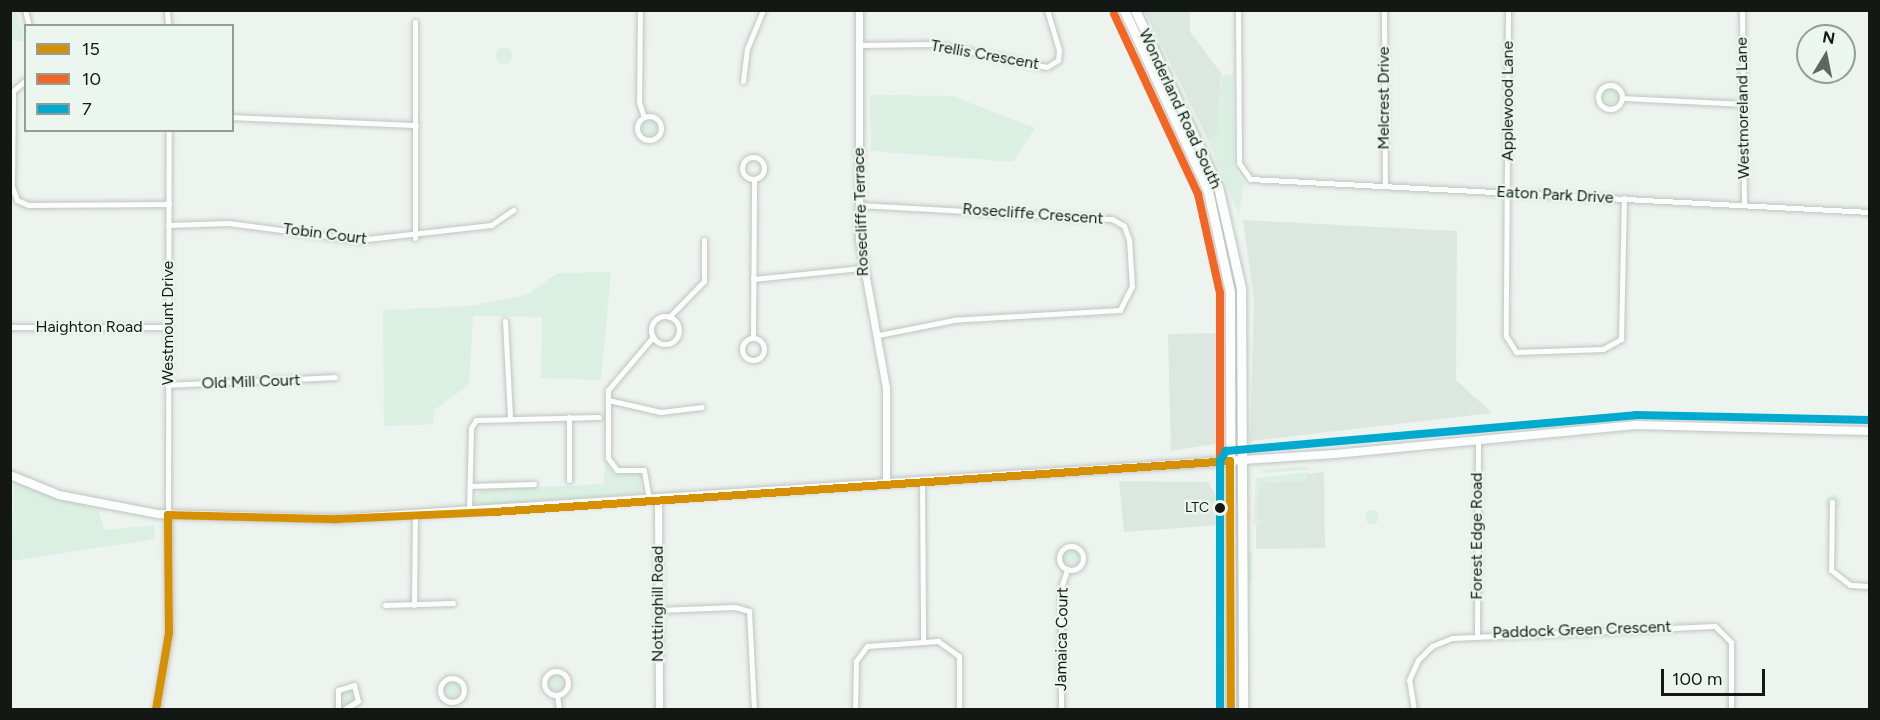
<!DOCTYPE html>
<html>
<head>
<meta charset="utf-8">
<style>
	body { margin:0 }
	#map { position:relative; width:1880px; height:720px; overflow:hidden; background:#edf3ef; font-family:Figtree,sans-serif }
	div>[style] { position:absolute }
	.built>* { inset:0; background:#dbe7df }
	.green>* { inset:0; background:#dbf0e2 }
	.round { border-radius:50% }
	.roads { filter:drop-shadow(0 0 2px #c0c5c2) drop-shadow(0 0 2px #c0c5c2) }
	.minor>* { height:5px; margin:-2.5px; padding:0 2.5px; transform-origin:2.5px; border-radius:2.5px; background:#fcfdfd }
	.minor>.ring { margin:-2.5px; padding:0; box-sizing:content-box; background:none; border:5px solid #fcfdfd; border-radius:50% }
	.tertiary>* { height:7px; margin:-3.5px; padding:0 3.5px; transform-origin:3.5px; border-radius:3.5px; background:#fcfdfd }
	.secondary>* { height:8px; margin:-4px; padding:0 4px; transform-origin:4px; border-radius:4px; background:#fcfdfd }
	.primary>* { height:9px; margin:-4.5px; padding:0 4.5px; transform-origin:4.5px; border-radius:4.5px; background:#fcfdfd }
	.bus-1>* { height:8px; margin:-4px; padding:0 4px; transform-origin:4px; border-radius:4px; background:#d59103 }
	.bus-2>* { height:8px; margin:-4px; padding:0 4px; transform-origin:4px; border-radius:4px; background:#f26522 }
	.bus-3>* { height:8px; margin:-4px; padding:0 4px; transform-origin:4px; border-radius:4px; background:#00a9ce }
	.dots>* { width:16px; height:16px; translate:-50% -50%; box-sizing:border-box; border:3px solid #eaf6ee; border-radius:50% }
	span { translate:-50% -50%; white-space:nowrap; text-align:center; line-height:1.15; -webkit-text-stroke:4.5px #eaf6ee; paint-order:stroke }
	.bus-label { font-size:14px; color:#141815 }
	.right { translate:-100% -50%; text-align:right }
	.street-label { font-size:16px; color:#141815 }
	.frame { position:absolute; inset:0; border:12px solid #141815; pointer-events:none }
	.legend { position:absolute; left:24px; top:24px; width:210px; height:108px; box-sizing:border-box; background:#eaf6ee; border:2px solid #949d97; margin:0; padding:8px 10px; list-style:none; font-size:18px; color:#141815 }
	.legend li { display:flex; align-items:center; gap:12px; height:30px }
	.legend b { width:30px; border:2px solid #949d97 }
	.north { position:absolute; left:1796px; top:24px; width:60px; height:60px; box-sizing:border-box; background:#eaf6ee; border:2px solid #949d97; border-radius:50%; rotate:10deg; font-size:16px; font-weight:700; line-height:24px; text-align:center; color:#141815 }
	.north::after { content:''; display:block; margin:auto; width:21px; height:27px; background:#606561; clip-path:polygon(50% 0,100% 100%,50% 72%,0 100%) }
	.scale { position:absolute; left:1661px; top:669px; width:104px; height:27px; box-sizing:border-box; border:3px solid #141815; border-top:0; padding-left:8px; font-size:18px; line-height:21px; white-space:nowrap; color:#141815; -webkit-text-stroke:4px #eaf6ee; paint-order:stroke }
</style>
</head>
<body>
<div id="map">
	<div class="built">
		<i style="clip-path:polygon(1145px 11px,1190px 11px,1190px 32px,1221px 73px,1217px 134px,1208px 140px)"></i>
		<i style="clip-path:polygon(1243px 220px,1457px 231px,1456px 380px,1492px 413px,1250px 441px,1254px 299px)"></i>
		<i style="clip-path:polygon(1221px 333px,1220px 443px,1171px 451px,1168px 334px)"></i>
		<i style="clip-path:polygon(1324px 472px,1325px 548px,1256px 549px,1257px 480px)"></i>
		<i style="clip-path:polygon(1119px 481px,1208px 482px,1217px 498px,1218px 525px,1124px 532px)"></i>
	</div>
	<div class="green">
		<i style="clip-path:polygon(11px 10px,21px 11px,17px 12px,25px 41px,11px 40px)"></i>
		<i class="round" style="left:496px;top:48px;width:16px;height:16px"></i>
		<i style="clip-path:polygon(1221px 75px,1233px 75px,1234px 167px,1244px 182px,1239px 215px,1208px 140px,1217px 133px)"></i>
		<i class="round" style="left:1602px;top:88px;width:16px;height:16px"></i>
		<i style="clip-path:polygon(870px 95px,952px 96px,1035px 128px,1013px 162px,871px 151px)"></i>
		<i class="round" style="left:642px;top:120px;width:16px;height:16px"></i>
		<i style="clip-path:polygon(611px 272px,601px 380px,541px 378px,542px 317px,473px 316px,469px 385px,434px 410px,433px 424px,384px 426px,383px 310px,470px 306px,526px 295px,558px 273px)"></i>
		<i style="clip-path:polygon(605px 461px,614px 474px,641px 473px,641px 493px,479px 506px,474px 502px,480px 490px,604px 484px)"></i>
		<i style="clip-path:polygon(1306px 466px,1308px 470px,1258px 473px,1264px 470px)"></i>
		<i style="clip-path:polygon(1309px 472px,1305px 481px,1265px 483px,1258px 493px,1258px 521px,1264px 523px,1253px 525px,1256px 478px)"></i>
		<i style="clip-path:polygon(14px 482px,99px 511px,104px 530px,155px 525px,155px 539px,11px 561px)"></i>
		<i class="round" style="left:1825px;top:495px;width:16px;height:16px"></i>
		<i class="round" style="left:1365px;top:510px;width:14px;height:14px"></i>
		<i class="round" style="left:1063px;top:549px;width:16px;height:16px"></i>
		<i style="clip-path:polygon(1247px 552px,1252px 552px,1252px 583px,1247px 577px)"></i>
		<i class="round" style="left:548px;top:675px;width:16px;height:16px"></i>
		<i class="round" style="left:444px;top:681px;width:16px;height:16px"></i>
		<i class="round" style="left:340px;top:688px;width:16px;height:16px"></i>
	</div>
	<div class="roads">
		<div class="minor">
			<i style="left:25px;top:10px;width:16px;rotate:76deg"></i>
			<i style="left:167px;top:10px;width:16px;rotate:86deg"></i>
			<i style="left:640px;top:10px;width:92px;rotate:90.6deg"></i>
			<i style="left:639px;top:102px;width:16px;rotate:72deg"></i>
			<i style="left:1238px;top:10px;width:153px;rotate:89.6deg"></i>
			<i style="left:1239px;top:163px;width:19px;rotate:55deg"></i>
			<i style="left:1250px;top:179px;width:621px;rotate:3.05deg"></i>
			<i style="left:1384px;top:10px;width:176px;rotate:89.7deg"></i>
			<i style="left:1508px;top:10px;width:326px;rotate:90.4deg"></i>
			<i style="left:1506px;top:336px;width:19px;rotate:58deg"></i>
			<i style="left:1516px;top:352px;width:87px;rotate:-2deg"></i>
			<i style="left:1603px;top:349px;width:21px;rotate:-29deg"></i>
			<i style="left:1621px;top:339px;width:141px;rotate:-88.8deg"></i>
			<i style="left:1742px;top:10px;width:195px;rotate:89.4deg"></i>
			<i style="left:859px;top:45px;width:74px;rotate:-0.8deg"></i>
			<i style="left:933px;top:44px;width:116px;rotate:11.4deg"></i>
			<i style="left:1047px;top:67px;width:13px;rotate:-32deg"></i>
			<i style="left:1058px;top:60px;width:10px;rotate:-84deg"></i>
			<i style="left:1059px;top:50px;width:42px;rotate:-106.7deg"></i>
			<i style="left:26px;top:80px;width:17px;rotate:140deg"></i>
			<i style="left:13px;top:91px;width:96px;rotate:90.6deg"></i>
			<i style="left:12px;top:187px;width:14px;rotate:69deg"></i>
			<i style="left:17px;top:200px;width:12px;rotate:24deg"></i>
			<i style="left:28px;top:205px;width:141px;rotate:-0.4deg"></i>
			<i style="left:743px;top:81px;width:32px;rotate:-83deg"></i>
			<i style="left:747px;top:49px;width:42px;rotate:-67.7deg"></i>
			<i class="ring" style="left:1598px;top:85px;width:19px;height:19px"></i>
			<i style="left:1622px;top:98px;width:121px;rotate:2.8deg"></i>
			<i class="ring" style="left:637px;top:116px;width:19px;height:19px"></i>
			<i style="left:232px;top:117px;width:184px;rotate:2.5deg"></i>
			<i class="ring" style="left:742px;top:157px;width:17px;height:17px"></i>
			<i style="left:859px;top:205px;width:253px;rotate:3.2deg"></i>
			<i style="left:1112px;top:219px;width:14px;rotate:30deg"></i>
			<i style="left:1124px;top:226px;width:15px;rotate:70deg"></i>
			<i style="left:1129px;top:240px;width:46px;rotate:86.3deg"></i>
			<i style="left:1132px;top:286px;width:27px;rotate:117deg"></i>
			<i style="left:1120px;top:310px;width:166px;rotate:176.6deg"></i>
			<i style="left:954px;top:320px;width:77px;rotate:168.8deg"></i>
			<i style="left:168px;top:225px;width:60px;rotate:-1.9deg"></i>
			<i style="left:228px;top:223px;width:131px;rotate:7.5deg"></i>
			<i style="left:358px;top:240px;width:134px;rotate:-6.4deg"></i>
			<i style="left:491px;top:225px;width:27px;rotate:-34deg"></i>
			<i style="left:415px;top:238px;width:216px;rotate:-90deg"></i>
			<i style="left:753px;top:279px;width:110px;rotate:-5.8deg"></i>
			<i class="ring" style="left:651px;top:316px;width:23px;height:23px"></i>
			<i style="left:669px;top:317px;width:50px;rotate:-45.8deg"></i>
			<i style="left:704px;top:281px;width:41px;rotate:-90deg"></i>
			<i style="left:505px;top:321px;width:96px;rotate:87deg"></i>
			<i style="left:10px;top:327px;width:157px"></i>
			<i style="left:753px;top:337px;width:158px;rotate:-89.6deg"></i>
			<i class="ring" style="left:742px;top:338px;width:17px;height:17px"></i>
			<i style="left:167px;top:385px;width:168px;rotate:-2.7deg"></i>
			<i style="left:608px;top:400px;width:54px;rotate:12.8deg"></i>
			<i style="left:661px;top:412px;width:41px;rotate:-7deg"></i>
			<i style="left:569px;top:480px;width:63px;rotate:-90deg"></i>
			<i style="left:922px;top:480px;width:161px;rotate:89.6deg"></i>
			<i style="left:470px;top:486px;width:64px;rotate:-1.8deg"></i>
			<i style="left:649px;top:499px;width:29px;rotate:-100deg"></i>
			<i style="left:644px;top:470px;width:27px;rotate:180deg"></i>
			<i style="left:617px;top:470px;width:15px;rotate:-127deg"></i>
			<i style="left:608px;top:458px;width:68px;rotate:-90deg"></i>
			<i style="left:608px;top:390px;width:70px;rotate:-49.7deg"></i>
			<i style="left:1832px;top:502px;width:68px;rotate:90.8deg"></i>
			<i style="left:1831px;top:570px;width:24px;rotate:38deg"></i>
			<i style="left:1850px;top:585px;width:20px;rotate:3deg"></i>
			<i style="left:469px;top:511px;width:83px;rotate:-88.6deg"></i>
			<i style="left:471px;top:428px;width:9px;rotate:-58deg"></i>
			<i style="left:476px;top:420px;width:123px;rotate:-1.4deg"></i>
			<i style="left:168px;top:515px;width:385px;rotate:-89.9deg"></i>
			<i class="ring" style="left:1059px;top:546px;width:19px;height:19px"></i>
			<i style="left:385px;top:605px;width:68px;rotate:-1.7deg"></i>
			<i style="left:414px;top:605px;width:90px;rotate:-89.4deg"></i>
			<i style="left:658px;top:610px;width:77px;rotate:-2.2deg"></i>
			<i style="left:735px;top:607px;width:15px;rotate:16deg"></i>
			<i style="left:749px;top:611px;width:99px;rotate:87.1deg"></i>
			<i style="left:1477px;top:633px;width:194px;rotate:-89.7deg"></i>
			<i class="ring" style="left:544px;top:671px;width:19px;height:19px"></i>
			<i class="ring" style="left:440px;top:678px;width:19px;height:19px"></i>
			<i style="left:557px;top:695px;width:15px;rotate:82deg"></i>
			<i style="left:338px;top:710px;width:20px;rotate:-90deg"></i>
			<i style="left:338px;top:690px;width:17px;rotate:-17deg"></i>
			<i style="left:354px;top:685px;width:16px;rotate:76deg"></i>
			<i style="left:358px;top:701px;width:17px;rotate:149deg"></i>
			<i style="left:855px;top:710px;width:49px;rotate:-88.8deg"></i>
			<i style="left:856px;top:661px;width:19px;rotate:-54deg"></i>
			<i style="left:867px;top:646px;width:71px;rotate:-4deg"></i>
			<i style="left:938px;top:641px;width:26px;rotate:36deg"></i>
			<i style="left:959px;top:656px;width:54px;rotate:90deg"></i>
			<i style="left:1061px;top:710px;width:122px;rotate:-90deg"></i>
			<i style="left:1061px;top:588px;width:19px;rotate:-72deg"></i>
			<i style="left:1414px;top:710px;width:30px;rotate:-99deg"></i>
			<i style="left:1409px;top:680px;width:22px;rotate:-66deg"></i>
			<i style="left:1418px;top:660px;width:20px;rotate:-45deg"></i>
			<i style="left:1432px;top:646px;width:22px;rotate:-22deg"></i>
			<i style="left:1452px;top:638px;width:263px;rotate:-2.6deg"></i>
			<i style="left:1715px;top:626px;width:23px;rotate:45deg"></i>
			<i style="left:1731px;top:642px;width:68px;rotate:90deg"></i>
		</div>
		<div class="tertiary">
			<i style="left:859px;top:10px;width:229px;rotate:90deg"></i>
			<i style="left:859px;top:239px;width:151px;rotate:79.7deg"></i>
			<i style="left:886px;top:388px;width:94px;rotate:90deg"></i>
			<i style="left:658px;top:499px;width:211px;rotate:89.7deg"></i>
			<i style="left:156px;top:710px;width:78px;rotate:-80.4deg"></i>
			<i style="left:169px;top:633px;width:118px;rotate:-90.5deg"></i>
		</div>
		<div class="secondary">
			<i style="left:10px;top:475px;width:53px;rotate:22.2deg"></i>
			<i style="left:59px;top:495px;width:101px;rotate:10.9deg"></i>
			<i style="left:158px;top:514px;width:179px;rotate:1.6deg"></i>
			<i style="left:337px;top:519px;width:1000px;rotate:-3.73deg"></i>
			<i style="left:1335px;top:454px;width:302px;rotate:-5.5deg"></i>
			<i style="left:1636px;top:425px;width:234px;rotate:1.5deg"></i>
		</div>
		<div class="primary">
			<i style="left:1124px;top:10px;width:200px;rotate:65.1deg"></i>
			<i style="left:1208px;top:191px;width:103px;rotate:77.7deg"></i>
			<i style="left:1230px;top:292px;width:418px;rotate:89.9deg"></i>
			<i style="left:1135px;top:10px;width:195px;rotate:64.9deg"></i>
			<i style="left:1218px;top:187px;width:104px;rotate:77.2deg"></i>
			<i style="left:1241px;top:288px;width:422px;rotate:89.7deg"></i>
		</div>
	</div>
	<div class="bus-1">
		<i style="left:156px;top:710px;width:78px;rotate:-80.4deg"></i>
		<i style="left:169px;top:633px;width:118px;rotate:-90.5deg"></i>
		<i style="left:168px;top:515px;width:169px;rotate:1.4deg"></i>
		<i style="left:337px;top:519px;width:157px;rotate:-2.6deg"></i>
		<i style="left:494px;top:512px;width:738px;rotate:-3.96deg"></i>
		<i style="left:1230px;top:461px;width:249px;rotate:89.8deg"></i>
	</div>
	<div class="bus-2">
		<i style="left:1114px;top:14px;width:199px;rotate:65deg"></i>
		<i style="left:1198px;top:194px;width:101px;rotate:77.5deg"></i>
		<i style="left:1220px;top:293px;width:417px;rotate:90deg"></i>
	</div>
	<div class="bus-3">
		<i style="left:1220px;top:710px;width:249px;rotate:-90deg"></i>
		<i style="left:1220px;top:461px;width:12px;rotate:-59deg"></i>
		<i style="left:1226px;top:451px;width:411px;rotate:-5deg"></i>
		<i style="left:1635px;top:415px;width:235px;rotate:1.2deg"></i>
	</div>
	<div class="dots">
		<i style="left:1220px;top:508px;background:#141815"></i>
	</div>
	<div class="bus-label">
		<span class="right" style="left:1209px;top:508px">LTC</span>
	</div>
	<div class="street-label">
		<span style="left:985px;top:55px;rotate:10deg">Trellis Crescent</span>
		<span style="left:1384px;top:98px;rotate:-90deg">Melcrest Drive</span>
		<span style="left:1508px;top:101px;rotate:-90deg">Applewood Lane</span>
		<span style="left:1743px;top:108px;rotate:-91deg">Westmoreland Lane</span>
		<span style="left:1180px;top:109px;rotate:65deg">Wonderland Road South</span>
		<span style="left:1555px;top:195px;rotate:3deg">Eaton Park Drive</span>
		<span style="left:861px;top:212px;rotate:-92deg">Rosecliffe Terrace</span>
		<span style="left:1033px;top:214px;rotate:4deg">Rosecliffe Crescent</span>
		<span style="left:325px;top:234px;rotate:7deg">Tobin Court</span>
		<span style="left:168px;top:323px;rotate:-90deg">Westmount Drive</span>
		<span style="left:89px;top:327px">Haighton Road</span>
		<span style="left:251px;top:382px;rotate:-2deg">Old Mill Court</span>
		<span style="left:1477px;top:536px;rotate:-90deg">Forest Edge Road</span>
		<span style="left:658px;top:604px;rotate:-90deg">Nottinghill Road</span>
		<span style="left:1582px;top:630px;rotate:-2deg">Paddock Green Crescent</span>
		<span style="left:1062px;top:639px;rotate:-89deg">Jamaica Court</span>
	</div>
	<div class="frame"></div>
	<ul class="legend">
	<li><b style="height:8px;background:#d59103"></b>15</li>
	<li><b style="height:8px;background:#f26522"></b>10</li>
	<li><b style="height:8px;background:#00a9ce"></b>7</li>
	</ul>
	<div class="north">N</div>
	<div class="scale">100 m</div>
</div>
</body>
</html>
